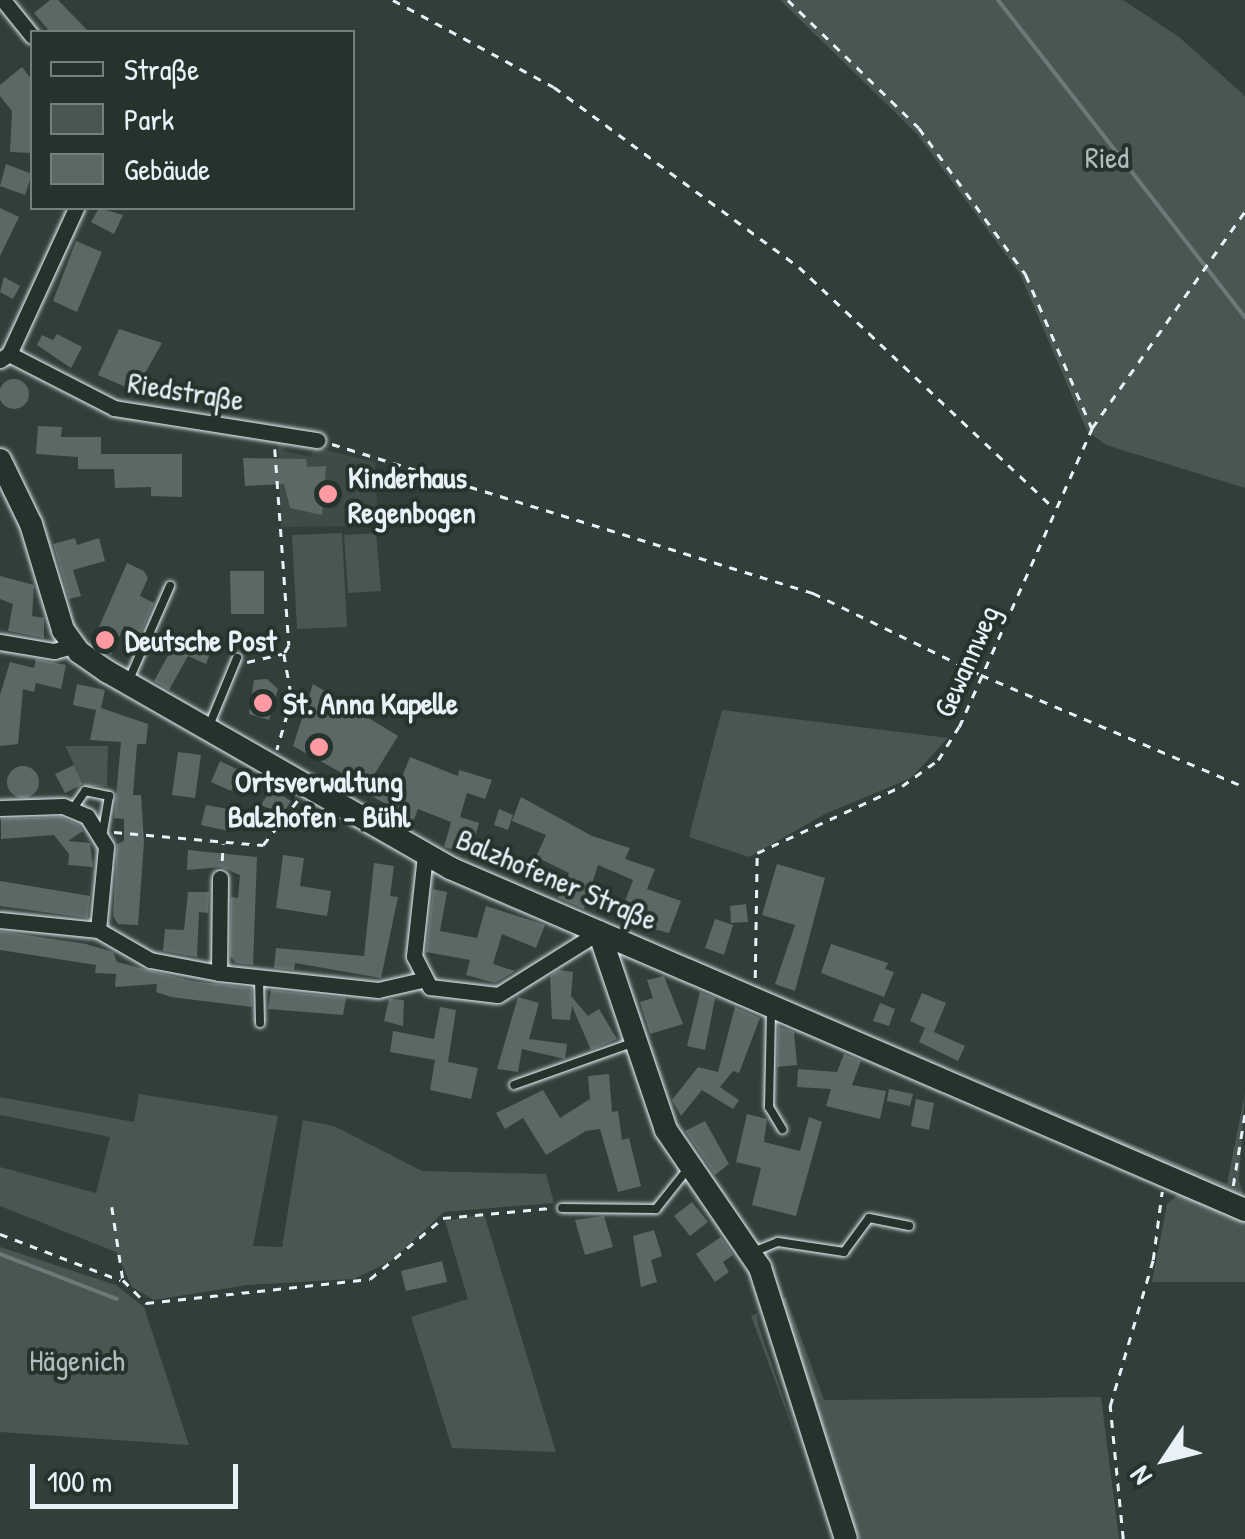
<!DOCTYPE html>
<html>
<head>
<meta charset="utf-8">
<style>
	body { margin:0 }
	#map { position:relative; width:1245px; height:1539px; overflow:hidden; background:#323e39; font-family:"Patrick Hand",sans-serif }
	div>[style] { position:absolute }
	.built>* { inset:0; background:#3f4b46 }
	.green>* { inset:0; background:#495651 }
	.stream>* { height:4px; margin:-2px; padding:0 2px; transform-origin:2px; border-radius:2px; background:#6d7978 }
	.building>* { inset:0; background:#5c6865 }
	.round { border-radius:50% }
	.path>* { height:2.5px; margin-top:-1.25px; transform-origin:0; background:repeating-linear-gradient(90deg,#e8f1f8 0 8px,transparent 0 16px) }
	.roads { filter:drop-shadow(0 0 2px #e8f1f8) drop-shadow(0 0 2px #e8f1f8) }
	.lane>* { height:8px; margin:-4px; padding:0 4px; transform-origin:4px; border-radius:4px; background:#26332d }
	.street>* { height:15px; margin:-7.5px; padding:0 7.5px; transform-origin:7.5px; border-radius:7.5px; background:#26332d }
	.secondary>* { height:22px; margin:-11px; padding:0 11px; transform-origin:11px; border-radius:11px; background:#26332d }
	.dots>* { width:28px; height:28px; translate:-50% -50%; box-sizing:border-box; border:5px solid #26332d; border-radius:50% }
	span { translate:-50% -50%; white-space:nowrap; text-align:center; line-height:1.15; -webkit-text-stroke:8px #26332d; paint-order:stroke }
	.park-label { font-size:30px; color:#b0bbbe }
	.street-label { font-size:30px; color:#e8f1f8 }
	.poi-label { font-size:30px; color:#e8f1f8; font-weight:700 }
	.left { translate:0 -50%; text-align:left }
	.legend { position:absolute; left:30px; top:30px; width:325px; height:180px; box-sizing:border-box; background:#26332d; border:2px solid #747f7e; margin:0; padding:12px 18px; list-style:none; font-size:30px; color:#e8f1f8 }
	.legend li { display:flex; align-items:center; gap:20px; height:50px }
	.legend b { width:50px; border:2px solid #747f7e }
	.north { position:absolute; left:1115px; top:1409px; width:100px; height:100px; -webkit-text-stroke:8px #26332d; paint-order:stroke; rotate:235deg; font-size:28px; font-weight:700; line-height:40px; text-align:center; color:#e8f1f8 }
	.north::after { content:''; display:block; margin:auto; width:35px; height:45px; background:#e8f1f8; clip-path:polygon(50% 0,100% 100%,50% 72%,0 100%) }
	.scale { position:absolute; left:30px; top:1464px; width:208px; height:45px; box-sizing:border-box; border:5px solid #e8f1f8; border-top:0; padding-left:12px; font-size:30px; line-height:35px; white-space:nowrap; color:#e8f1f8; -webkit-text-stroke:8px #26332d; paint-order:stroke }
</style>
</head>
<body>
<div id="map">
	<div class="built">
		<i style="clip-path:polygon(278px 443px,285px 444px,284px 451px,311px 457px,314px 447px,375px 462px,378px 526px,281px 527px)"></i>
	</div>
	<div class="green">
		<i style="clip-path:polygon(780px 0,1123px 0,1179px 37px,1245px 96px,1245px 488px,1106px 445px,1087px 431px,1020px 274px,917px 134px)"></i>
		<i style="clip-path:polygon(342px 533px,347px 627px,297px 629px,292px 535px)"></i>
		<i style="clip-path:polygon(376px 533px,381px 591px,348px 593px,344px 535px)"></i>
		<i style="clip-path:polygon(722px 710px,948px 738px,911px 778px,825px 814px,749px 857px,689px 837px)"></i>
		<i style="clip-path:polygon(65px 746px,108px 746px,107px 786px,85px 787px)"></i>
		<i style="clip-path:polygon(964px 1074px,1227px 1184px,1245px 1093px,1239px 1180px,1245px 1201px)"></i>
		<i style="clip-path:polygon(139px 1094px,278px 1116px,253px 1246px,282px 1247px,303px 1120px,334px 1126px,422px 1171px,546px 1174px,554px 1203px,444px 1212px,391px 1261px,354px 1279px,247px 1285px,154px 1300px,132px 1287px,116px 1252px,0 1206px,0 1167px,96px 1193px,110px 1137px,0 1115px,0 1097px,134px 1122px)"></i>
		<i style="clip-path:polygon(1182px 1191px,1245px 1212px,1245px 1282px,1152px 1282px,1167px 1204px)"></i>
		<i style="clip-path:polygon(484px 1214px,556px 1452px,452px 1448px,411px 1317px,468px 1299px,445px 1221px)"></i>
		<i style="clip-path:polygon(0 1247px,116px 1285px,144px 1307px,189px 1445px,0 1432px)"></i>
		<i style="clip-path:polygon(786px 1297px,824px 1400px,1101px 1397px,1119px 1539px,860px 1539px,840px 1493px,781px 1300px)"></i>
		<i style="clip-path:polygon(757px 1313px,758px 1324px,804px 1459px,751px 1316px)"></i>
	</div>
	<div class="stream">
		<i style="left:998px;top:0;width:402px;rotate:52.1deg"></i>
		<i style="left:0;top:1254px;width:125px;rotate:21deg"></i>
	</div>
	<div class="building">
		<i style="clip-path:polygon(50px 0,58px 0,89px 32px,50px 32px,34px 13px)"></i>
		<i style="clip-path:polygon(22px 67px,32px 80px,32px 153px,10px 152px,12px 111px,0 96px,0 85px)"></i>
		<i style="clip-path:polygon(6px 164px,32px 174px,25px 195px,0 186px)"></i>
		<i style="clip-path:polygon(0 208px,19px 217px,0 256px)"></i>
		<i style="clip-path:polygon(99px 208px,123px 215px,114px 234px,91px 222px)"></i>
		<i style="clip-path:polygon(76px 241px,102px 252px,77px 312px,53px 301px)"></i>
		<i style="clip-path:polygon(4px 277px,20px 286px,13px 299px,0 292px)"></i>
		<i style="clip-path:polygon(119px 329px,162px 343px,135px 391px,98px 375px)"></i>
		<i style="clip-path:polygon(57px 334px,82px 347px,71px 368px,37px 345px,42px 335px,53px 340px)"></i>
		<i class="round" style="left:-1px;top:379px;width:30px;height:30px"></i>
		<i style="clip-path:polygon(38px 426px,62px 427px,61px 437px,101px 437px,101px 454px,182px 454px,182px 497px,151px 496px,151px 487px,115px 488px,114px 469px,78px 469px,78px 457px,36px 454px)"></i>
		<i style="clip-path:polygon(243px 458px,306px 459px,307px 467px,326px 466px,322px 515px,290px 508px,284px 484px,245px 486px)"></i>
		<i style="clip-path:polygon(75px 538px,77px 545px,99px 538px,105px 561px,73px 570px,81px 596px,69px 599px,53px 544px)"></i>
		<i style="clip-path:polygon(127px 563px,144px 571px,148px 578px,140px 596px,154px 603px,141px 633px,124px 626px,111px 655px,92px 643px)"></i>
		<i style="clip-path:polygon(230px 571px,264px 571px,264px 614px,231px 614px)"></i>
		<i style="clip-path:polygon(0 576px,34px 585px,32px 616px,44px 618px,44px 638px,8px 631px,13px 604px,0 599px)"></i>
		<i style="clip-path:polygon(180px 634px,213px 645px,206px 664px,188px 656px,169px 690px,154px 681px)"></i>
		<i style="clip-path:polygon(36px 659px,66px 665px,61px 689px,36px 683px,34px 692px,23px 689px,18px 744px,0 746px,0 695px,10px 662px,34px 668px)"></i>
		<i style="clip-path:polygon(267px 679px,278px 689px,269px 720px,249px 714px,254px 680px)"></i>
		<i style="clip-path:polygon(77px 684px,105px 690px,101px 708px,148px 724px,146px 744px,137px 744px,133px 795px,141px 795px,144px 842px,138px 925px,118px 924px,113px 916px,117px 844px,124px 841px,124px 819px,114px 818px,121px 742px,90px 740px,96px 710px,73px 705px)"></i>
		<i style="clip-path:polygon(313px 684px,398px 736px,372px 778px,398px 787px,410px 757px,458px 776px,459px 770px,492px 780px,485px 799px,467px 793px,460px 817px,479px 823px,470px 854px,444px 847px,451px 822px,418px 809px,411px 828px,387px 815px,390px 806px,345px 782px,349px 777px,293px 746px)"></i>
		<i style="clip-path:polygon(178px 752px,201px 755px,195px 798px,172px 795px)"></i>
		<i style="clip-path:polygon(220px 761px,241px 771px,231px 791px,211px 782px)"></i>
		<i style="clip-path:polygon(74px 765px,83px 784px,65px 793px,55px 774px)"></i>
		<i class="round" style="left:7px;top:766px;width:32px;height:32px"></i>
		<i style="clip-path:polygon(271px 789px,291px 801px,282px 815px,261px 805px)"></i>
		<i style="clip-path:polygon(521px 797px,592px 836px,630px 848px,625px 859px,655px 869px,647px 889px,681px 901px,669px 933px,618px 920px,633px 880px,598px 865px,584px 909px,558px 898px,569px 873px,536px 857px,546px 835px,512px 821px)"></i>
		<i style="clip-path:polygon(206px 805px,233px 810px,229px 831px,201px 825px)"></i>
		<i style="clip-path:polygon(499px 809px,513px 815px,508px 830px,494px 825px)"></i>
		<i style="clip-path:polygon(61px 817px,79px 825px,83px 831px,68px 841px,90px 843px,93px 867px,68px 865px,69px 854px,54px 835px,1px 839px,1px 819px)"></i>
		<i style="clip-path:polygon(188px 850px,257px 857px,253px 965px,236px 963px,230px 956px,231px 897px,238px 898px,240px 875px,221px 867px,187px 870px)"></i>
		<i style="clip-path:polygon(283px 855px,304px 858px,300px 886px,331px 891px,327px 916px,276px 908px)"></i>
		<i style="clip-path:polygon(374px 863px,394px 866px,390px 896px,398px 897px,381px 978px,295px 963px,294px 970px,274px 968px,276px 948px,364px 956px)"></i>
		<i style="clip-path:polygon(777px 864px,825px 878px,795px 991px,775px 984px,795px 925px,762px 915px)"></i>
		<i style="clip-path:polygon(0 881px,90px 896px,88px 918px,0 906px)"></i>
		<i style="clip-path:polygon(433px 889px,447px 892px,440px 931px,477px 938px,486px 906px,545px 925px,536px 948px,502px 934px,493px 964px,515px 971px,495px 983px,466px 975px,470px 960px,426px 952px)"></i>
		<i style="clip-path:polygon(188px 892px,209px 892px,208px 913px,199px 912px,197px 957px,163px 951px,165px 929px,184px 930px)"></i>
		<i style="clip-path:polygon(746px 904px,748px 922px,731px 923px,730px 906px)"></i>
		<i style="clip-path:polygon(715px 919px,733px 925px,724px 955px,705px 948px)"></i>
		<i style="clip-path:polygon(0 931px,86px 944px,113px 952px,117px 962px,192px 981px,252px 988px,252px 1007px,171px 997px,156px 992px,157px 984px,115px 987px,116px 974px,95px 973px,96px 965px,0 950px)"></i>
		<i style="clip-path:polygon(831px 944px,888px 963px,885px 969px,894px 972px,884px 997px,821px 973px)"></i>
		<i style="clip-path:polygon(559px 970px,573px 972px,571px 996px,588px 1016px,599px 1009px,617px 1039px,591px 1050px,572px 1006px,570px 1020px,552px 1019px,550px 976px)"></i>
		<i style="clip-path:polygon(664px 976px,683px 1024px,650px 1034px,640px 1002px,653px 998px,647px 980px)"></i>
		<i style="clip-path:polygon(271px 990px,346px 998px,343px 1015px,268px 1009px)"></i>
		<i style="clip-path:polygon(700px 992px,715px 998px,705px 1050px,687px 1046px)"></i>
		<i style="clip-path:polygon(922px 993px,946px 1003px,934px 1032px,910px 1021px)"></i>
		<i style="clip-path:polygon(518px 997px,539px 1003px,529px 1039px,567px 1044px,565px 1059px,522px 1049px,518px 1072px,497px 1069px)"></i>
		<i style="clip-path:polygon(389px 999px,404px 1000px,403px 1026px,384px 1021px)"></i>
		<i style="clip-path:polygon(880px 1003px,895px 1009px,889px 1026px,873px 1021px)"></i>
		<i style="clip-path:polygon(440px 1007px,456px 1010px,448px 1062px,478px 1068px,471px 1099px,430px 1090px,435px 1060px,390px 1052px,393px 1031px,434px 1039px)"></i>
		<i style="clip-path:polygon(735px 1007px,760px 1018px,739px 1073px,733px 1071px,720px 1087px,739px 1100px,733px 1109px,702px 1090px,681px 1116px,672px 1100px,698px 1067px,718px 1072px)"></i>
		<i style="clip-path:polygon(778px 1026px,794px 1032px,797px 1065px,777px 1067px)"></i>
		<i style="clip-path:polygon(925px 1028px,965px 1046px,958px 1061px,919px 1042px)"></i>
		<i style="clip-path:polygon(844px 1054px,861px 1061px,852px 1085px,886px 1091px,880px 1119px,826px 1106px,831px 1089px,797px 1087px,798px 1069px,837px 1072px)"></i>
		<i style="clip-path:polygon(609px 1074px,612px 1112px,618px 1111px,622px 1140px,629px 1138px,641px 1186px,618px 1192px,600px 1129px,586px 1131px,546px 1155px,523px 1118px,505px 1129px,496px 1113px,543px 1090px,560px 1118px,590px 1099px,588px 1076px)"></i>
		<i style="clip-path:polygon(889px 1089px,913px 1094px,910px 1106px,887px 1101px)"></i>
		<i style="clip-path:polygon(916px 1099px,934px 1103px,929px 1130px,911px 1126px)"></i>
		<i style="clip-path:polygon(747px 1114px,767px 1119px,764px 1142px,800px 1151px,809px 1117px,822px 1122px,796px 1216px,752px 1205px,761px 1168px,736px 1162px)"></i>
		<i style="clip-path:polygon(705px 1121px,729px 1164px,715px 1175px,685px 1131px)"></i>
		<i style="clip-path:polygon(692px 1202px,708px 1222px,690px 1236px,674px 1216px)"></i>
		<i style="clip-path:polygon(604px 1216px,613px 1247px,585px 1255px,575px 1220px)"></i>
		<i style="clip-path:polygon(654px 1230px,662px 1256px,651px 1260px,657px 1282px,641px 1287px,633px 1236px)"></i>
		<i style="clip-path:polygon(721px 1237px,733px 1255px,723px 1262px,729px 1272px,715px 1282px,696px 1254px)"></i>
		<i style="clip-path:polygon(442px 1261px,447px 1282px,406px 1291px,401px 1271px)"></i>
	</div>
	<div class="path">
		<i style="left:393px;top:0;width:183px;rotate:28.4deg"></i>
		<i style="left:554px;top:87px;width:304px;rotate:36.3deg"></i>
		<i style="left:799px;top:267px;width:351px;rotate:43.4deg"></i>
		<i style="left:788px;top:0;width:183px;rotate:44.3deg"></i>
		<i style="left:919px;top:128px;width:182px;rotate:53.9deg"></i>
		<i style="left:1026px;top:275px;width:167px;rotate:66.7deg"></i>
		<i style="left:332px;top:444px;width:504px;rotate:17.21deg"></i>
		<i style="left:813px;top:593px;width:187px;rotate:26deg"></i>
		<i style="left:981px;top:675px;width:287px;rotate:23deg"></i>
		<i style="left:275px;top:449px;width:197px;rotate:85.9deg"></i>
		<i style="left:289px;top:646px;width:9px;rotate:122deg"></i>
		<i style="left:284px;top:654px;width:46px;rotate:79.9deg"></i>
		<i style="left:292px;top:699px;width:53px;rotate:106.4deg"></i>
		<i style="left:247px;top:662px;width:36px;rotate:-13deg"></i>
		<i style="left:114px;top:832px;width:150px;rotate:5deg"></i>
		<i style="left:263px;top:845px;width:56px;rotate:-52.3deg"></i>
		<i style="left:222px;top:861px;width:17px;rotate:-87deg"></i>
		<i style="left:755px;top:978px;width:125px;rotate:-89.1deg"></i>
		<i style="left:757px;top:853px;width:160px;rotate:-24.8deg"></i>
		<i style="left:902px;top:786px;width:44px;rotate:-35.8deg"></i>
		<i style="left:938px;top:760px;width:39px;rotate:-58deg"></i>
		<i style="left:959px;top:727px;width:327px;rotate:-66deg"></i>
		<i style="left:1092px;top:428px;width:266px;rotate:-54.8deg"></i>
		<i style="left:1233px;top:1186px;width:74px;rotate:-80.7deg"></i>
		<i style="left:112px;top:1207px;width:74px;rotate:81.4deg"></i>
		<i style="left:123px;top:1280px;width:33px;rotate:45deg"></i>
		<i style="left:146px;top:1303px;width:225px;rotate:-6.1deg"></i>
		<i style="left:370px;top:1279px;width:95px;rotate:-39.9deg"></i>
		<i style="left:443px;top:1218px;width:107px;rotate:-5.3deg"></i>
		<i style="left:0;top:1234px;width:129px;rotate:21deg"></i>
		<i style="left:1123px;top:1539px;width:134px;rotate:-95.6deg"></i>
		<i style="left:1110px;top:1406px;width:152px;rotate:-73.6deg"></i>
		<i style="left:1153px;top:1260px;width:69px;rotate:-82.5deg"></i>
	</div>
	<div class="roads">
		<div class="lane">
			<i style="left:128px;top:682px;width:105px;rotate:-66.4deg"></i>
			<i style="left:209px;top:726px;width:74px;rotate:-67.6deg"></i>
			<i style="left:74px;top:807px;width:19px;rotate:-55deg"></i>
			<i style="left:85px;top:791px;width:25px;rotate:12deg"></i>
			<i style="left:109px;top:796px;width:42px;rotate:99.7deg"></i>
			<i style="left:259px;top:978px;width:45px;rotate:88.7deg"></i>
			<i style="left:771px;top:1012px;width:95px;rotate:91.2deg"></i>
			<i style="left:769px;top:1107px;width:26px;rotate:59deg"></i>
			<i style="left:514px;top:1085px;width:125px;rotate:-19.6deg"></i>
			<i style="left:562px;top:1208px;width:94px;rotate:0.6deg"></i>
			<i style="left:656px;top:1209px;width:50px;rotate:-51.5deg"></i>
			<i style="left:753px;top:1252px;width:27px;rotate:-22deg"></i>
			<i style="left:778px;top:1242px;width:67px;rotate:8.6deg"></i>
			<i style="left:844px;top:1252px;width:42px;rotate:-53.7deg"></i>
			<i style="left:869px;top:1218px;width:41px;rotate:11.3deg"></i>
		</div>
		<div class="street">
			<i style="left:3px;top:0;width:46px;rotate:51.1deg"></i>
			<i style="left:9px;top:354px;width:161px;rotate:-65.3deg"></i>
			<i style="left:0;top:360px;width:11px;rotate:-34deg"></i>
			<i style="left:9px;top:354px;width:118px;rotate:27.2deg"></i>
			<i style="left:114px;top:408px;width:206px;rotate:9deg"></i>
			<i style="left:0;top:642px;width:55px;rotate:9.5deg"></i>
			<i style="left:54px;top:651px;width:20px;rotate:-15deg"></i>
			<i style="left:0;top:808px;width:63px;rotate:-1.8deg"></i>
			<i style="left:63px;top:806px;width:26px;rotate:23deg"></i>
			<i style="left:87px;top:816px;width:36px;rotate:58deg"></i>
			<i style="left:106px;top:847px;width:83px;rotate:95.5deg"></i>
			<i style="left:425px;top:855px;width:102px;rotate:96.2deg"></i>
			<i style="left:414px;top:956px;width:35px;rotate:63deg"></i>
			<i style="left:430px;top:987px;width:68px;rotate:6.7deg"></i>
			<i style="left:498px;top:995px;width:119px;rotate:-32deg"></i>
			<i style="left:0;top:920px;width:99px;rotate:5.8deg"></i>
			<i style="left:98px;top:930px;width:60px;rotate:30deg"></i>
			<i style="left:150px;top:960px;width:70px;rotate:10.7deg"></i>
			<i style="left:219px;top:973px;width:160px;rotate:6.1deg"></i>
			<i style="left:378px;top:990px;width:45px;rotate:-12.8deg"></i>
			<i style="left:219px;top:973px;width:95px;rotate:-89.4deg"></i>
		</div>
		<div class="secondary">
			<i style="left:0;top:460px;width:71px;rotate:64.2deg"></i>
			<i style="left:31px;top:524px;width:111px;rotate:73.2deg"></i>
			<i style="left:63px;top:630px;width:27px;rotate:54deg"></i>
			<i style="left:79px;top:652px;width:35px;rotate:35deg"></i>
			<i style="left:108px;top:672px;width:394px;rotate:29.8deg"></i>
			<i style="left:450px;top:868px;width:865px;rotate:23.28deg"></i>
			<i style="left:599px;top:932px;width:209px;rotate:71.3deg"></i>
			<i style="left:666px;top:1130px;width:167px;rotate:55.7deg"></i>
			<i style="left:760px;top:1268px;width:284px;rotate:72.4deg"></i>
		</div>
	</div>
	<div class="dots">
		<i style="left:328px;top:494px;background:#ff9aa2"></i>
		<i style="left:105px;top:640px;background:#ff9aa2"></i>
		<i style="left:263px;top:703px;background:#ff9aa2"></i>
		<i style="left:319px;top:747px;background:#ff9aa2"></i>
	</div>
	<div class="park-label">
		<span style="left:1107px;top:157px">Ried</span>
		<span style="left:77px;top:1360px">Hägenich</span>
	</div>
	<div class="street-label">
		<span style="left:186px;top:391px;rotate:9deg">Riedstraße</span>
		<span style="left:966px;top:661px;rotate:-66deg">Gewannweg</span>
		<span style="left:557px;top:879px;rotate:23deg">Balzhofener Straße</span>
	</div>
	<div class="poi-label">
		<span class="left" style="left:348px;top:494px">Kinderhaus<br>Regenbogen</span>
		<span class="left" style="left:125px;top:640px">Deutsche Post</span>
		<span class="left" style="left:283px;top:703px">St. Anna Kapelle</span>
		<span style="left:319px;top:798px">Ortsverwaltung<br>Balzhofen - Bühl</span>
	</div>
	<ul class="legend">
	<li><b style="height:12px;background:#26332d"></b>Straße</li>
	<li><b style="height:28px;background:#495651"></b>Park</li>
	<li><b style="height:28px;background:#5c6865"></b>Gebäude</li>
	</ul>
	<div class="north">N</div>
	<div class="scale">100 m</div>
</div>
</body>
</html>
